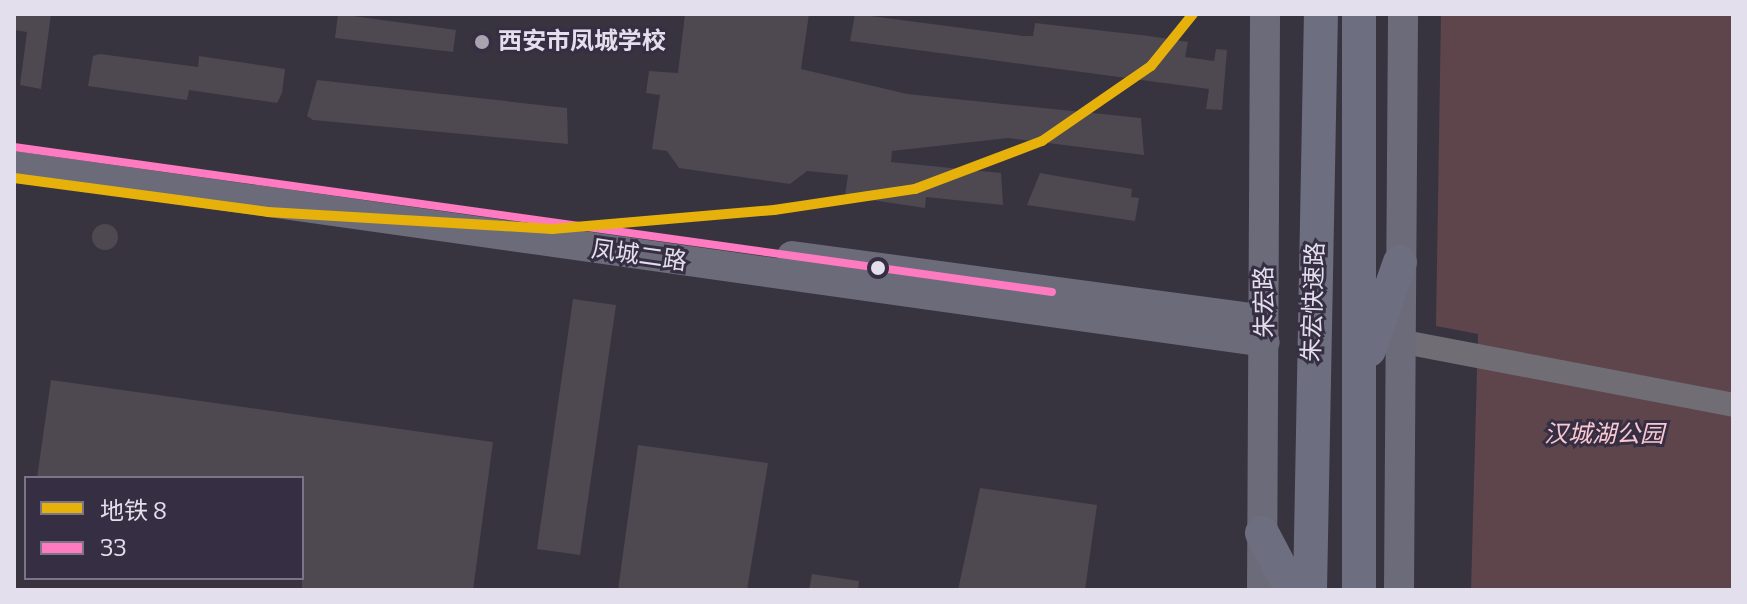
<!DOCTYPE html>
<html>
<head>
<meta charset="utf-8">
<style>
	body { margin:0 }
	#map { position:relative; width:1747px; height:604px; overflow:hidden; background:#37343f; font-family:Bitter,"Noto Sans SC",serif }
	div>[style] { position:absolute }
	.green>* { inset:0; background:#5d454b }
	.building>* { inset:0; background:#4e4850 }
	.round { border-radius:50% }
	.minor>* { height:24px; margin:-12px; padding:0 12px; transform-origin:12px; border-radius:12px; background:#706d75 }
	.major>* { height:30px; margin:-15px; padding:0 15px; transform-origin:15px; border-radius:15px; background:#6b6b7a }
	.highway>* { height:34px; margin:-17px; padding:0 17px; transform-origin:17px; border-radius:17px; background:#6d6f80 }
	.bus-1>* { height:8px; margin:-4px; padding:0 4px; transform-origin:4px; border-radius:4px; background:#fe7ac1 }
	.metro-1>* { height:10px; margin:-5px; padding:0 5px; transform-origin:5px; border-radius:5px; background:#e6b10b }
	.dots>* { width:22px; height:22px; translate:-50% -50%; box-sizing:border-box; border:4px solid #362f44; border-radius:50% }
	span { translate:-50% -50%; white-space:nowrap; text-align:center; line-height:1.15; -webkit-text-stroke:6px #362f44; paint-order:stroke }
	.poi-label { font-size:24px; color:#e3dfec; font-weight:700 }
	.left { translate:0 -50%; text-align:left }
	.street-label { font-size:24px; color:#e3dfec }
	.park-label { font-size:24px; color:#fbc8d0; font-style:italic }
	.frame { position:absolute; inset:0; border:16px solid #e3dfec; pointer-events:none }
	.legend { position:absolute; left:24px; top:476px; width:280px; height:104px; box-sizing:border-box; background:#362f44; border:2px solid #7b7587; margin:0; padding:10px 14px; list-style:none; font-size:24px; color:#e3dfec }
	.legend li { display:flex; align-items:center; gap:16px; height:40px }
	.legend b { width:40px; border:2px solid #7b7587 }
</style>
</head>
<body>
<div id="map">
	<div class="green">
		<i style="clip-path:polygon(1441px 14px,1733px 14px,1733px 590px,1471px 590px,1478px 334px,1436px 326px)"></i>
	</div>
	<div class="building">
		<i style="clip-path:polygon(14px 14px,51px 14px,41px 89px,20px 85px,27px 32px,14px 30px)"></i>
		<i style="clip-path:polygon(338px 14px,456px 30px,453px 52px,335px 38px)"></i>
		<i style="clip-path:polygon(685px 14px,809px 14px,801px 69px,907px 94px,1141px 118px,1144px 155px,1008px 138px,892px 151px,891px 162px,1001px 173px,1003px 205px,926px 197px,925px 208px,845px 196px,848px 175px,807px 171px,790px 184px,679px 168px,667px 151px,652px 149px,660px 95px,646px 93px,649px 71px,678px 73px)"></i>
		<i style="clip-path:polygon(855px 14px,1023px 36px,1033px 36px,1035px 23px,1149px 36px,1188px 42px,1185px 57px,1214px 61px,1216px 49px,1227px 50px,1222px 110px,1206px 109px,1209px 89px,850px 41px)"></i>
		<i style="clip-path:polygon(100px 54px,198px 67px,199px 56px,285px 69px,282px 93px,277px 103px,189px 90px,187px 100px,88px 86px,93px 56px)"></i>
		<i style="clip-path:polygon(317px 80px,567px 108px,568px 144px,313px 120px,307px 116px)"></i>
		<i style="clip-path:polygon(1040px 173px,1132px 189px,1131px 197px,1139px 198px,1135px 221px,1027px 205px)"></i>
		<i class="round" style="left:92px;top:224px;width:26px;height:26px"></i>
		<i style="clip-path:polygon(573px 299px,616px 305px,580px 555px,537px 549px)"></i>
		<i style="clip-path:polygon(51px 380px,493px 442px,473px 590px,302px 590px,302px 478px,37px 478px)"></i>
		<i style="clip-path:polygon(638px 445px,768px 463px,747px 590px,618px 590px)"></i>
		<i style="clip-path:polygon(980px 488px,1097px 505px,1085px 590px,958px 590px)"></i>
		<i style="clip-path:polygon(812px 574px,859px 581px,858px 590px,809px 590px)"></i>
	</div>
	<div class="minor">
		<i style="left:1399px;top:341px;width:340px;rotate:10.8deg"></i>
	</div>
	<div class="major">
		<i style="left:14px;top:166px;width:1263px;rotate:8.01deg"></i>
		<i style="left:792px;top:256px;width:475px;rotate:7.7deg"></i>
		<i style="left:1262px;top:590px;width:576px;rotate:-89.7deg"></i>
		<i style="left:1399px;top:590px;width:576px;rotate:-89.6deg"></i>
	</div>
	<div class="highway">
		<i style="left:1369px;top:350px;width:93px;rotate:-70.6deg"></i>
		<i style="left:1262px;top:533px;width:64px;rotate:62.2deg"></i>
		<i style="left:1310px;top:590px;width:576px;rotate:-88.91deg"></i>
		<i style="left:1359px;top:590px;width:576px;rotate:-90deg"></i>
	</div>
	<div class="bus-1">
		<i style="left:14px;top:147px;width:1048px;rotate:7.95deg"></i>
	</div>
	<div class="metro-1">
		<i style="left:14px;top:178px;width:256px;rotate:7.6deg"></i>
		<i style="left:268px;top:212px;width:285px;rotate:3.4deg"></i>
		<i style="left:552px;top:229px;width:223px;rotate:-4.9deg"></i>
		<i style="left:774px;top:210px;width:143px;rotate:-8.5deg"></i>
		<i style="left:915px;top:189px;width:136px;rotate:-20.7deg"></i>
		<i style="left:1042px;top:141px;width:132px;rotate:-34.5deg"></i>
		<i style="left:1151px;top:66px;width:67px;rotate:-51.1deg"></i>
	</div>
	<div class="dots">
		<i style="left:482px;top:42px;background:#a7a3af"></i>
		<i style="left:878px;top:268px;background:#e3dfec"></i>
	</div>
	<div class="poi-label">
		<span class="left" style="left:498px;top:42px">西安市凤城学校</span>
	</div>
	<div class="street-label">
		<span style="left:639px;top:256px;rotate:8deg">凤城二路</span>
		<span style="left:1265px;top:302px;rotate:-91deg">朱宏路</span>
		<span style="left:1314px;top:302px;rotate:-88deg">朱宏快速路</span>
	</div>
	<div class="park-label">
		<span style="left:1604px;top:435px">汉城湖公园</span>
	</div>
	<div class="frame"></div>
	<ul class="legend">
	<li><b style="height:10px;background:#e6b10b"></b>地铁 8</li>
	<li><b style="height:10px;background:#fe7ac1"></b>33</li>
	</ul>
</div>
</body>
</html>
